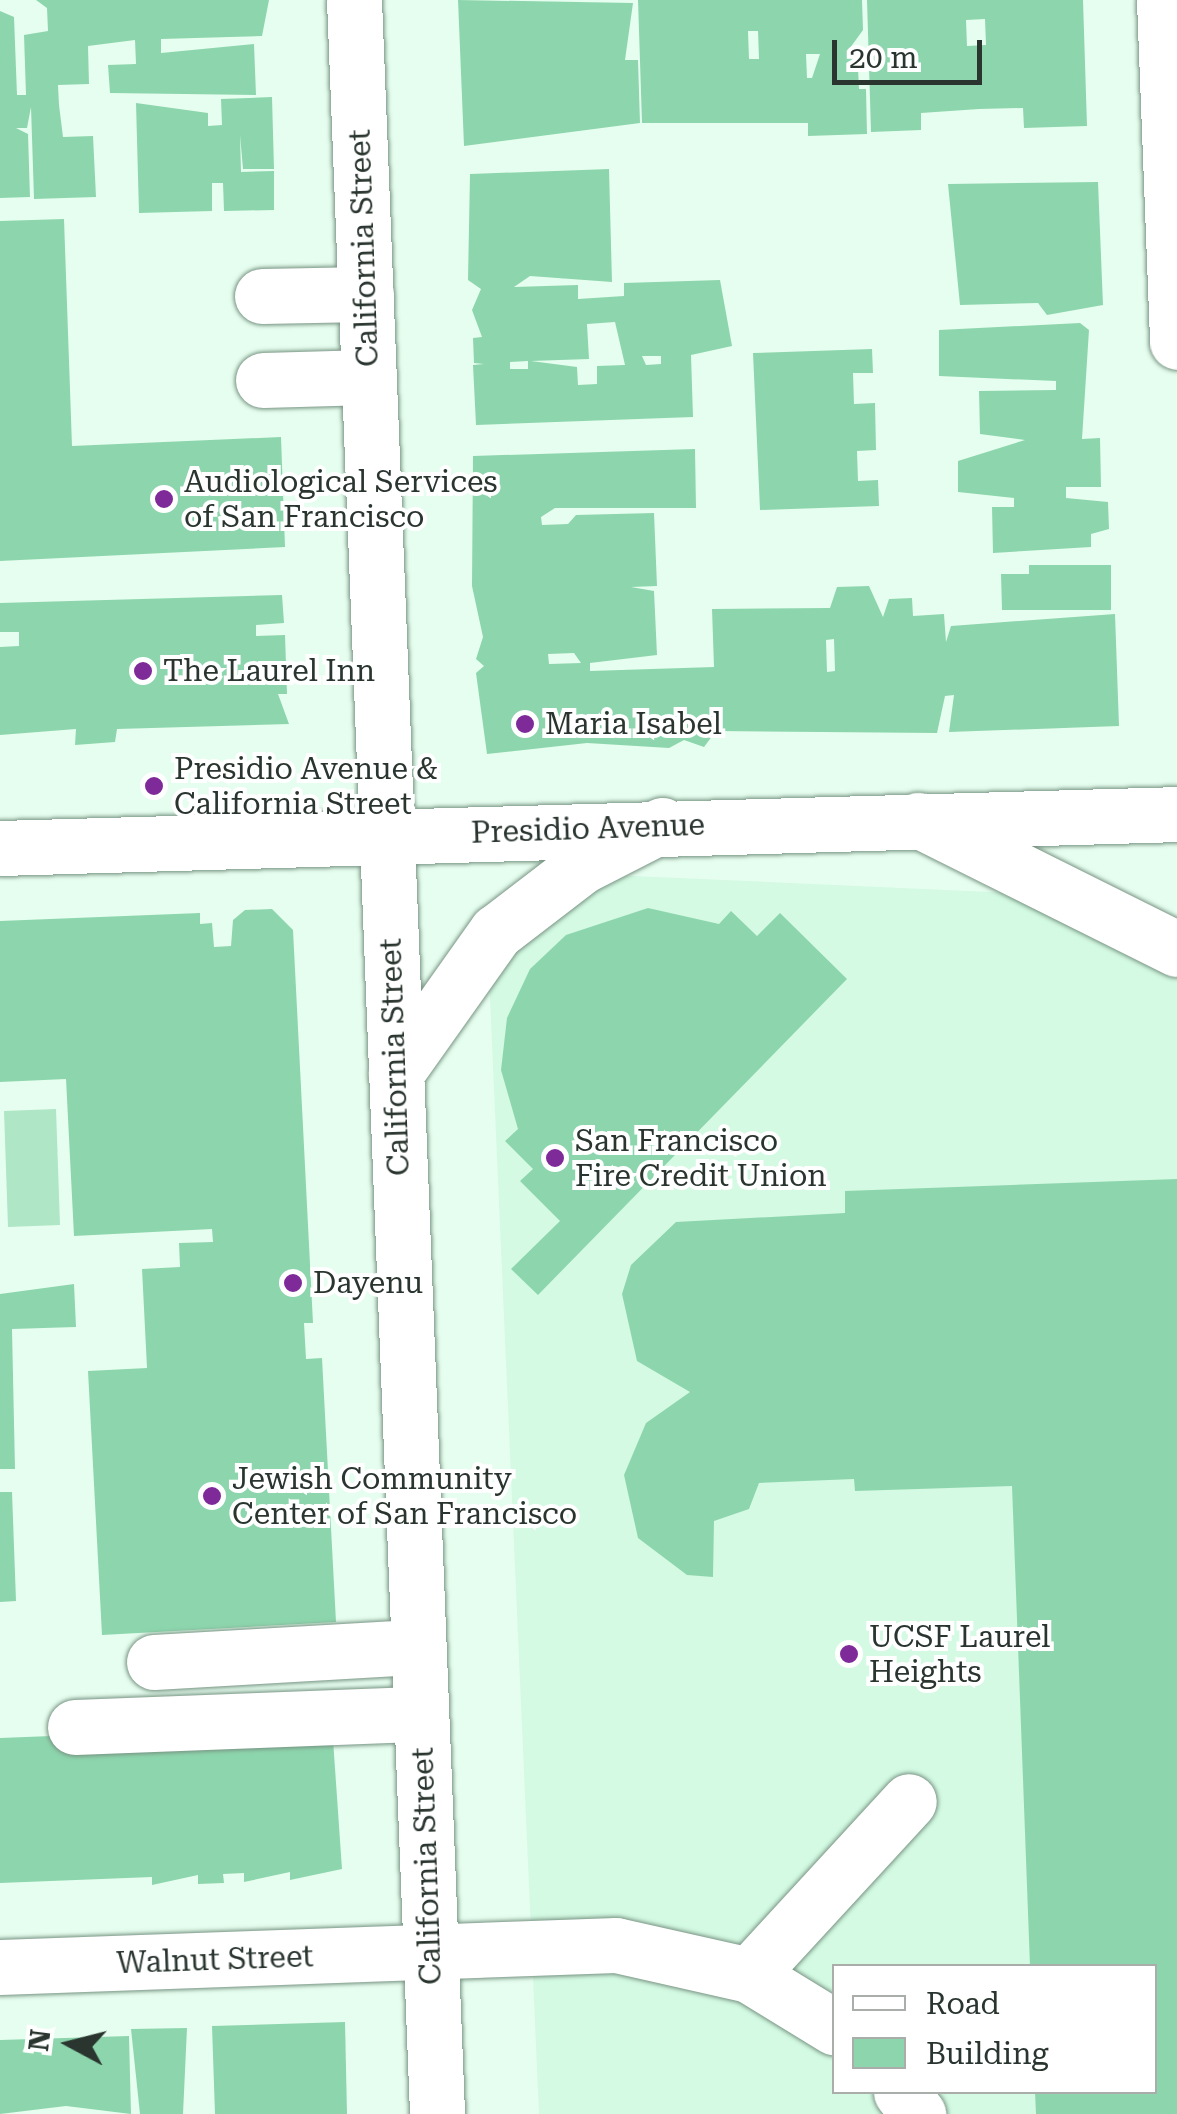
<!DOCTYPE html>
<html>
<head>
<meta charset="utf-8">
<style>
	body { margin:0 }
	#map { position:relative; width:1177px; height:2114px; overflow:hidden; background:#e6feef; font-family:"Roboto Serif",serif }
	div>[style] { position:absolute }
	.built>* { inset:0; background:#d4fae3 }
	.green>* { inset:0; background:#afe6c6 }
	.building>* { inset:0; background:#8dd6ad }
	.roads { filter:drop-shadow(0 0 2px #789483) drop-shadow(0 0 2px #789483) }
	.minor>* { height:55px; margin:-27.5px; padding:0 27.5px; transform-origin:27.5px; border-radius:27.5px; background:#fff }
	.major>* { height:55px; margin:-27.5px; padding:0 27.5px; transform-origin:27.5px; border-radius:27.5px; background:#fff }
	.dots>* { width:28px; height:28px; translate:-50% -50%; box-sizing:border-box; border:5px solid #fff; border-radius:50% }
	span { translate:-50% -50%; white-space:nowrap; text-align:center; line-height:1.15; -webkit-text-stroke:8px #fff; paint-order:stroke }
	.street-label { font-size:30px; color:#29352e }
	.poi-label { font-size:30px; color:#29352e }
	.left { translate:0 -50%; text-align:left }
	.legend { position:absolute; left:832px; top:1964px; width:325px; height:130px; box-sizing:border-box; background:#fff; border:2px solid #a9aeab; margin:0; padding:12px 18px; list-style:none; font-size:30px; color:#29352e }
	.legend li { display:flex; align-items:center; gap:20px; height:50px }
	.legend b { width:50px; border:2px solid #a9aeab }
	.north { position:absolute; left:20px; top:1994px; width:100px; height:100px; -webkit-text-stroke:8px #fff; paint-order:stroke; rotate:277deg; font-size:28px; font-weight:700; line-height:40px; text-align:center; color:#29352e }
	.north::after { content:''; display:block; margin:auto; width:35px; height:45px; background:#29352e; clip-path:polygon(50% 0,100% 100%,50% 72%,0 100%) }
	.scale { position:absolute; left:832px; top:40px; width:150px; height:45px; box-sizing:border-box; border:5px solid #29352e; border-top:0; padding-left:12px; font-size:30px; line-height:35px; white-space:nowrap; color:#29352e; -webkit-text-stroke:8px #fff; paint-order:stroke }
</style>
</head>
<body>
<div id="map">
	<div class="built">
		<i style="clip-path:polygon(evenodd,610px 875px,1037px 894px,1177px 972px,1177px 2114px,539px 2114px,489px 975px,533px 918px,610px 875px,834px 1966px,1154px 1966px,1154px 2092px,834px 2092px,834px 1966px)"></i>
	</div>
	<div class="green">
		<i style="clip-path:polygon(56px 1109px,60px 1225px,8px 1227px,4px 1111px)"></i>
	</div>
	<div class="building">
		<i style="clip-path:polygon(36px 0,269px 0,262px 36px,161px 39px,161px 53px,254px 44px,256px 95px,110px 93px,108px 65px,136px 64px,135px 40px,88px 46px,89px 84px,58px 85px,59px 105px,63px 137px,93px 136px,96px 197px,34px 199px,31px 107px,27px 128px,16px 128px,28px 134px,30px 197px,0 198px,0 11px,14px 17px,17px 95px,26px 95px,24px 35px,48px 31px,47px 8px)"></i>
		<i style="clip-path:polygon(458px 0,633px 3px,625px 60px,638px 60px,640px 123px,464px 146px)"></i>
		<i style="clip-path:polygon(evenodd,638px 0,862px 0,863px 30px,850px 48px,857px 47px,859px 89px,866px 89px,867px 134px,808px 136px,808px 123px,642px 123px,638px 0,748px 31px,758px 31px,759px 59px,749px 59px,748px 31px,638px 0,806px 54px,820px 54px,812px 78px,807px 78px,806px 54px)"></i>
		<i style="clip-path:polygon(evenodd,867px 0,1083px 0,1087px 126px,1024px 128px,1023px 108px,979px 109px,921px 113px,921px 130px,871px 132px,867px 0,985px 19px,986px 45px,967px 46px,966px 20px,985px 19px)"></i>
		<i style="clip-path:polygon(272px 97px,274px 169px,243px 169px,240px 135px,241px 172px,274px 171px,274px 210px,224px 211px,223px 183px,212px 183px,212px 211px,139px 213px,136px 103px,208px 113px,208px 126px,222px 125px,221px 99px)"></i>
		<i style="clip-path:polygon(evenodd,609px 169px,612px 282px,530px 276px,514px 287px,578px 285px,578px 299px,624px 296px,624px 283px,720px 280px,732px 346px,691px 355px,693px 417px,476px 425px,473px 365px,484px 364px,474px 363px,473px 338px,482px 337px,472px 310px,481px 289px,468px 280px,470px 174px,609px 169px,615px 322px,625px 365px,597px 366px,597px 384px,578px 385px,577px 367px,531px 361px,589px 359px,587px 324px,615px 322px,609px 169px,642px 356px,661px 356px,661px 364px,646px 365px,642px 356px,609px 169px,528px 361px,528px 369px,510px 369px,510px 362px,528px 361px)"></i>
		<i style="clip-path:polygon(1098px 182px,1103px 305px,1047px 315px,1038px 303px,960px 305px,948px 184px)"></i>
		<i style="clip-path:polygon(64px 219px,72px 446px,281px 437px,285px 547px,0 561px,0 221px)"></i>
		<i style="clip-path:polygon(1080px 323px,1089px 330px,1082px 439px,1100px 438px,1101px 487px,1066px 487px,1066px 498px,1108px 502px,1109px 529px,1091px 534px,1091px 547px,993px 553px,992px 507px,1014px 507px,1014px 498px,958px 492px,958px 461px,1025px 440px,980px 434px,979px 391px,1056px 390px,1056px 381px,939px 376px,939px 330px)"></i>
		<i style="clip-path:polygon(872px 349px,873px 373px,853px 373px,854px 404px,875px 403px,876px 450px,857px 451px,858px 481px,878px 480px,879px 506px,760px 510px,753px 353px)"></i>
		<i style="clip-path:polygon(evenodd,695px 449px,696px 508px,555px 508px,541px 517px,542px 525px,568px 524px,576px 515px,654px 513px,657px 586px,631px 587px,654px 591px,657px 655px,590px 663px,590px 671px,714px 667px,712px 609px,830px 608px,837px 587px,869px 586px,883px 617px,889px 599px,912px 598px,913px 616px,944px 614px,946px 642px,951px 626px,1115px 614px,1119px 726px,949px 732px,954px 695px,945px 696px,937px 733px,716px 731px,704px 747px,684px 740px,669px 748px,587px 743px,487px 754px,476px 673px,484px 666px,476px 659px,483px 637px,472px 586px,473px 456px,695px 449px,834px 639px,835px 671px,827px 672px,826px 640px,834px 639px,695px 449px,574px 653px,581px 663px,549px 664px,548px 654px,574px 653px)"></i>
		<i style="clip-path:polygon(1029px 565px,1111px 565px,1111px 610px,1002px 610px,1001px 574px,1029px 574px)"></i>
		<i style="clip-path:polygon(282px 595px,284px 623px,256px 625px,256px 636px,285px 635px,287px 694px,278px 694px,289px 724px,117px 729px,115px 742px,75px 745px,76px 729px,0 735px,0 647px,19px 646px,19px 632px,0 632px,0 603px)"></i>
		<i style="clip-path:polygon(648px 908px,719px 924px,731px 911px,757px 936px,780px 913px,847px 979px,538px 1295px,511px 1269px,560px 1221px,520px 1181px,533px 1169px,505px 1141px,518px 1129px,501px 1070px,507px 1018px,530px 969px,566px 935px)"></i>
		<i style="clip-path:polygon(272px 909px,293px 930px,313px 1323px,304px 1323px,306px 1359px,322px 1358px,336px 1622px,102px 1635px,88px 1371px,147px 1368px,142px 1269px,180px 1267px,179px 1243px,213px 1242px,212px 1229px,74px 1236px,66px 1079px,0 1082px,0 921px,200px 913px,200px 924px,212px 923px,214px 947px,231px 946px,233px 920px,245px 910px)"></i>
		<i style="clip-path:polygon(1177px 1179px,1177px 2114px,1036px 2114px,1035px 2092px,1154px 2092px,1154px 1966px,1030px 1966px,1012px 1486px,855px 1491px,854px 1479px,759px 1483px,749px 1509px,714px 1521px,713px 1577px,687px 1575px,638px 1538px,624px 1475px,646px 1423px,690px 1392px,637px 1361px,622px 1294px,631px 1265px,676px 1222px,845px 1213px,845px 1191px)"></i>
		<i style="clip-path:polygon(74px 1284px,76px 1327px,12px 1329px,15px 1469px,0 1469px,0 1294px)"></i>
		<i style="clip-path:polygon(0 1492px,12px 1492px,16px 1601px,0 1602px)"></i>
		<i style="clip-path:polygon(332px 1725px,342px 1869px,290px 1880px,290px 1872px,244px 1882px,244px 1873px,223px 1874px,224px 1883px,198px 1884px,198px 1875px,152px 1885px,152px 1877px,0 1883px,0 1738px)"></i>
		<i style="clip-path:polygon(345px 2022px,347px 2114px,215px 2114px,212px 2026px)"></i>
		<i style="clip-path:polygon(187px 2028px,183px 2114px,140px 2114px,131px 2029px)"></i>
		<i style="clip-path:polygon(129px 2036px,131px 2114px,66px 2106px,0 2114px,0 2040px)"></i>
	</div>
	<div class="roads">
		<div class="minor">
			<i style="left:262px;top:296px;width:104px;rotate:-1.1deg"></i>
			<i style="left:263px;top:380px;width:106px;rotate:-1.6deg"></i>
			<i style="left:0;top:848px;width:1177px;rotate:-1.65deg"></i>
			<i style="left:154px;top:1662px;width:264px;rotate:-3.3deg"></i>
			<i style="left:75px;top:1727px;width:346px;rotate:-2.2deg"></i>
			<i style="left:0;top:1967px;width:616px;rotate:-2.05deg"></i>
			<i style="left:616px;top:1945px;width:136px;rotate:12.7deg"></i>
			<i style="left:749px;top:1975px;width:100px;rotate:31.5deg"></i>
			<i style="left:749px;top:1975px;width:236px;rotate:-47.4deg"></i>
			<i style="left:901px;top:2092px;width:28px;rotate:52deg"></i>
		</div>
		<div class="major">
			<i style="left:354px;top:0;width:2116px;rotate:87.75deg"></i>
			<i style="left:1164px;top:0;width:342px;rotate:87.8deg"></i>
			<i style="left:918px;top:820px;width:289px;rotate:26.5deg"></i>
			<i style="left:396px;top:1073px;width:173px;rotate:-54.7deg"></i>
			<i style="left:496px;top:932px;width:108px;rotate:-37.5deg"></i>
			<i style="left:582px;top:866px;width:90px;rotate:-27.1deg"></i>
		</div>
	</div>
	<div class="dots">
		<i style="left:164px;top:499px;background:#7f2a99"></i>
		<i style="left:143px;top:671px;background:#7f2a99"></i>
		<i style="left:525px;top:724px;background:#7f2a99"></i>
		<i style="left:154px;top:786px;background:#7f2a99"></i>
		<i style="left:555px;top:1158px;background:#7f2a99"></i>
		<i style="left:293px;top:1283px;background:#7f2a99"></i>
		<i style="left:212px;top:1496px;background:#7f2a99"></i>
		<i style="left:849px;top:1654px;background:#7f2a99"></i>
	</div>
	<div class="street-label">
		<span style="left:364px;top:248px;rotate:-92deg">California Street</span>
		<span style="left:588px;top:829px;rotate:-2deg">Presidio Avenue</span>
		<span style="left:395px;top:1057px;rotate:-92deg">California Street</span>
		<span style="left:427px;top:1866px;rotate:-92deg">California Street</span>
		<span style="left:215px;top:1960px;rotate:-2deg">Walnut Street</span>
	</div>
	<div class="poi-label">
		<span class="left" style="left:184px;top:499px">Audiological Services<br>of San Francisco</span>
		<span class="left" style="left:163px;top:671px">The Laurel Inn</span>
		<span class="left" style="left:545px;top:724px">Maria Isabel</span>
		<span class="left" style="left:174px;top:786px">Presidio Avenue &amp;<br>California Street</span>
		<span class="left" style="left:575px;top:1158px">San Francisco<br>Fire Credit Union</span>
		<span class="left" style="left:313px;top:1283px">Dayenu</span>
		<span class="left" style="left:232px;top:1496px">Jewish Community<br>Center of San Francisco</span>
		<span class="left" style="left:869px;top:1654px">UCSF Laurel<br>Heights</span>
	</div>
	<ul class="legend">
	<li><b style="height:12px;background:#fff"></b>Road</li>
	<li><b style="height:28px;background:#8dd6ad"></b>Building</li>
	</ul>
	<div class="north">N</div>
	<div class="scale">20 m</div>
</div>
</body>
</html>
